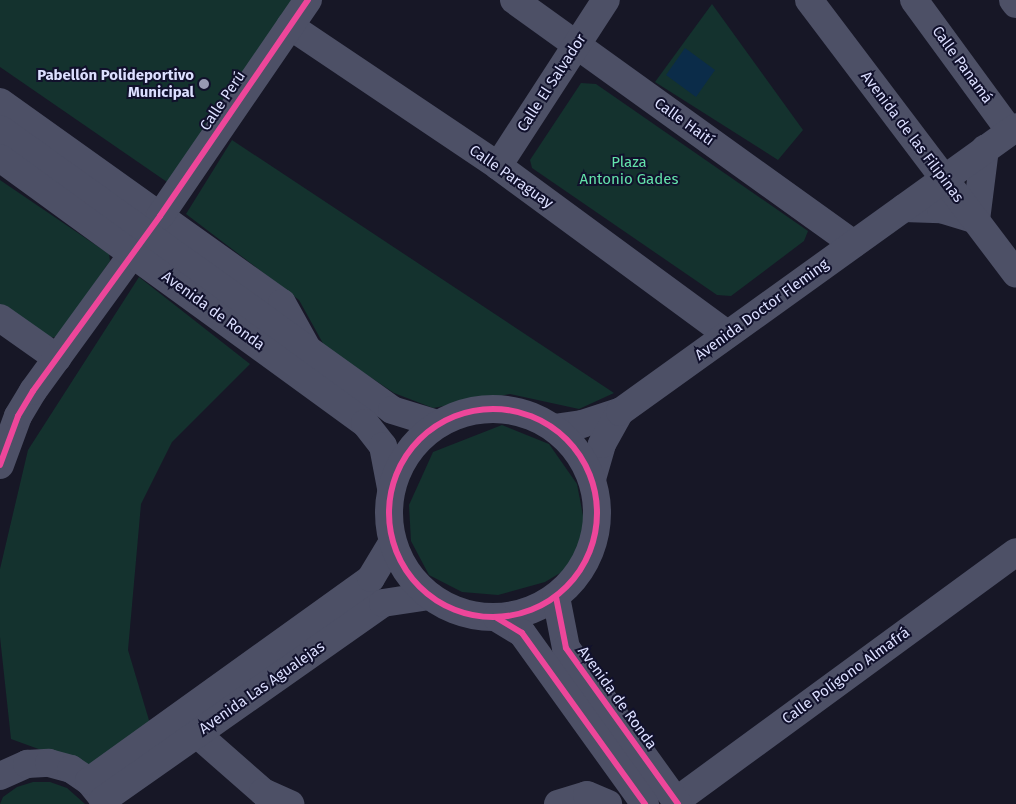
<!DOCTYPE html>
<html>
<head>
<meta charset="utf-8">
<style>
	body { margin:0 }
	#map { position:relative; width:1016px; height:804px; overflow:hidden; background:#171726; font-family:"Fira Sans",sans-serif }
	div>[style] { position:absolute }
	.green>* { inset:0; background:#14322e }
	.water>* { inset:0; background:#0b2c49 }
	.minor>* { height:28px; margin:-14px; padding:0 14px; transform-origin:14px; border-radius:14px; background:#4d5066 }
	.tertiary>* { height:28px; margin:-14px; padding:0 14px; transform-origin:14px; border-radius:14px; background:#4d5066 }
	.tertiary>.ring { margin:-14px; padding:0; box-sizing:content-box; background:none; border:28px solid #4d5066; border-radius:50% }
	.cycleway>* { height:6px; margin:-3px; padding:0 3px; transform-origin:3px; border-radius:3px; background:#ed469a }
	.cycleway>.ring { margin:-3px; padding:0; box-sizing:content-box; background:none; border:6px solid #ed469a; border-radius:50% }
	.dots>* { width:14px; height:14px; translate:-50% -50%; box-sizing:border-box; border:2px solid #11112c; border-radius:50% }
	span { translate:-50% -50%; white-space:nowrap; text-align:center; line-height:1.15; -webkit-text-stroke:4px #11112c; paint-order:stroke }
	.street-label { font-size:15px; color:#dcdfff }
	.poi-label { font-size:15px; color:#dcdfff; font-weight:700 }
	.right { translate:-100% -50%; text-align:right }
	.park-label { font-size:15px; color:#64e3ab }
</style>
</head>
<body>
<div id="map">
	<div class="green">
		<i style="clip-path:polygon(0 0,293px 0,167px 182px,0 67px)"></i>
		<i style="clip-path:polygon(712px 4px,803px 130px,778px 160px,655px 82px)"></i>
		<i style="clip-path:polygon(581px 83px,596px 84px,808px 231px,804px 241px,731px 296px,717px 295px,532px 168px,530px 160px)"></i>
		<i style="clip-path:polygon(232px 140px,614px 393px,579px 409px,510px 394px,433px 408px,394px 393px,325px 347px,299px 300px,186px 214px)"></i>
		<i style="clip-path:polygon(0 180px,109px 254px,110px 261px,57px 337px,48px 338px,0 304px)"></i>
		<i style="clip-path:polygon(139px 277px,250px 364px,172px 442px,141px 504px,128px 650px,151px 727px,88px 767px,11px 739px,0 637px,0 569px,28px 450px)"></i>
		<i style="clip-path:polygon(502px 425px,549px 444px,577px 484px,585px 526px,575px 564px,545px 582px,498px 595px,462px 592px,429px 575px,411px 541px,409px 505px,433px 452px)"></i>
		<i style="clip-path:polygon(33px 782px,50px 782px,67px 788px,85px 804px,0 804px,3px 797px,17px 787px)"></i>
	</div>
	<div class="water">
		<i style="clip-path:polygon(685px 48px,715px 70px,696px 97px,666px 75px)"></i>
	</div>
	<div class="minor">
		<i style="left:514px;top:0;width:418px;rotate:35.7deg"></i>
		<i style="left:914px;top:0;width:162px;rotate:53.8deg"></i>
		<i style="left:1013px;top:0;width:5px;rotate:53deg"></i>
		<i style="left:290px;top:26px;width:251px;rotate:33.9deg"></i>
		<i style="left:498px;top:166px;width:284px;rotate:36.3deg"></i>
		<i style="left:0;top:102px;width:346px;rotate:35.5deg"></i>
		<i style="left:282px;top:303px;width:54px;rotate:61deg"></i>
		<i style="left:498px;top:166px;width:198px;rotate:-57deg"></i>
		<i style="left:904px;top:208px;width:37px;rotate:2deg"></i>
		<i style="left:941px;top:209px;width:37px;rotate:17deg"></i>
		<i style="left:976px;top:220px;width:72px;rotate:-82.8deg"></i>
		<i style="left:0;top:318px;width:70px;rotate:35.1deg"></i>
		<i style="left:554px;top:428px;width:28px;rotate:-8deg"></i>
		<i style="left:582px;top:424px;width:40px;rotate:-18deg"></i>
		<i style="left:0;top:465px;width:52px;rotate:-69.8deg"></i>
		<i style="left:18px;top:416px;width:29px;rotate:-59deg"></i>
		<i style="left:33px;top:391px;width:216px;rotate:-54deg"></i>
		<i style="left:160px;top:216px;width:262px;rotate:-55.6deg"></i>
		<i style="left:592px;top:479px;width:36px;rotate:-74deg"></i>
		<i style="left:602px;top:444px;width:37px;rotate:-61deg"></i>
		<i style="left:197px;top:734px;width:88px;rotate:41.3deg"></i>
		<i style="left:263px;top:792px;width:30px;rotate:24deg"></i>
		<i style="left:0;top:776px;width:30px;rotate:-24deg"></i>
		<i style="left:27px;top:764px;width:22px;rotate:-3deg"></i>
		<i style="left:49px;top:763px;width:23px;rotate:15deg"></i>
		<i style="left:71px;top:769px;width:22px;rotate:34deg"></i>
		<i style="left:89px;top:781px;width:19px;rotate:51deg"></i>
		<i style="left:89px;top:781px;width:347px;rotate:-35.7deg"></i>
		<i style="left:371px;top:578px;width:41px;rotate:-59deg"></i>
		<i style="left:103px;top:800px;width:342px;rotate:-35.1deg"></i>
		<i style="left:383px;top:603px;width:47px;rotate:-8.7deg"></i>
		<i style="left:676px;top:801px;width:421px;rotate:-36.2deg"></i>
		<i style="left:558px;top:804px;width:30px;rotate:-17deg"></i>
		<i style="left:587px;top:795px;width:23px;rotate:23deg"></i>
	</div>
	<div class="tertiary">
		<i style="left:809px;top:0;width:343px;rotate:52.9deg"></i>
		<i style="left:0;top:129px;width:482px;rotate:35.6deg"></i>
		<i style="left:392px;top:410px;width:47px;rotate:17.3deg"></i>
		<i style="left:0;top:158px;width:451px;rotate:36deg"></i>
		<i style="left:365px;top:423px;width:29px;rotate:52deg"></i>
		<i style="left:383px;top:446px;width:43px;rotate:79.2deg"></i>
		<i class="ring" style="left:389px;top:409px;width:180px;height:180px"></i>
		<i style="left:620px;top:412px;width:488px;rotate:-35.7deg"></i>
		<i style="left:556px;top:597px;width:52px;rotate:78.9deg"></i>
		<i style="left:566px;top:648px;width:192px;rotate:54.3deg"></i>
		<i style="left:497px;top:618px;width:29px;rotate:31deg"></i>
		<i style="left:522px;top:633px;width:211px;rotate:54.3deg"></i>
	</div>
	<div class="cycleway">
		<i class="ring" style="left:389px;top:409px;width:202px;height:202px"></i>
		<i style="left:0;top:465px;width:52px;rotate:-69.8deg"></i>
		<i style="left:18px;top:416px;width:29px;rotate:-59deg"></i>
		<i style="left:33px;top:391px;width:216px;rotate:-54deg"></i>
		<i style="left:160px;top:216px;width:262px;rotate:-55.6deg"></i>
		<i style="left:556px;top:597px;width:52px;rotate:78.9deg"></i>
		<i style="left:566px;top:648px;width:192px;rotate:54.3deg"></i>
		<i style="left:497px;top:618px;width:29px;rotate:31deg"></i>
		<i style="left:522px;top:633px;width:211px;rotate:54.3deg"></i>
	</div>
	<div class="dots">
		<i style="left:204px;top:84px;background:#9799b3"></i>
	</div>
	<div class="street-label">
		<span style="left:962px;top:65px;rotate:54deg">Calle Panamá</span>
		<span style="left:552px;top:83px;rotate:-57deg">Calle El Salvador</span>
		<span style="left:223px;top:101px;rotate:-56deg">Calle Perú</span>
		<span style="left:684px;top:122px;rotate:36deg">Calle Haití</span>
		<span style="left:912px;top:137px;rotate:53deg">Avenida de las Filipinas</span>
		<span style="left:511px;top:177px;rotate:35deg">Calle Paraguay</span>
		<span style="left:762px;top:310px;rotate:-36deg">Avenida Doctor Fleming</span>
		<span style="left:213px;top:311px;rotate:36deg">Avenida de Ronda</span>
		<span style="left:846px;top:676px;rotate:-36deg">Calle Polígono Almafrá</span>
		<span style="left:262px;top:688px;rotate:-35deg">Avenida Las Agualejas</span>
		<span style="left:617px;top:698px;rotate:54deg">Avenida de Ronda</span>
	</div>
	<div class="poi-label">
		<span class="right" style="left:194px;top:84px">Pabellón Polideportivo<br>Municipal</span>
	</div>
	<div class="park-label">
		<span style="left:629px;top:171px">Plaza<br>Antonio Gades</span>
	</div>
</div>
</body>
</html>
